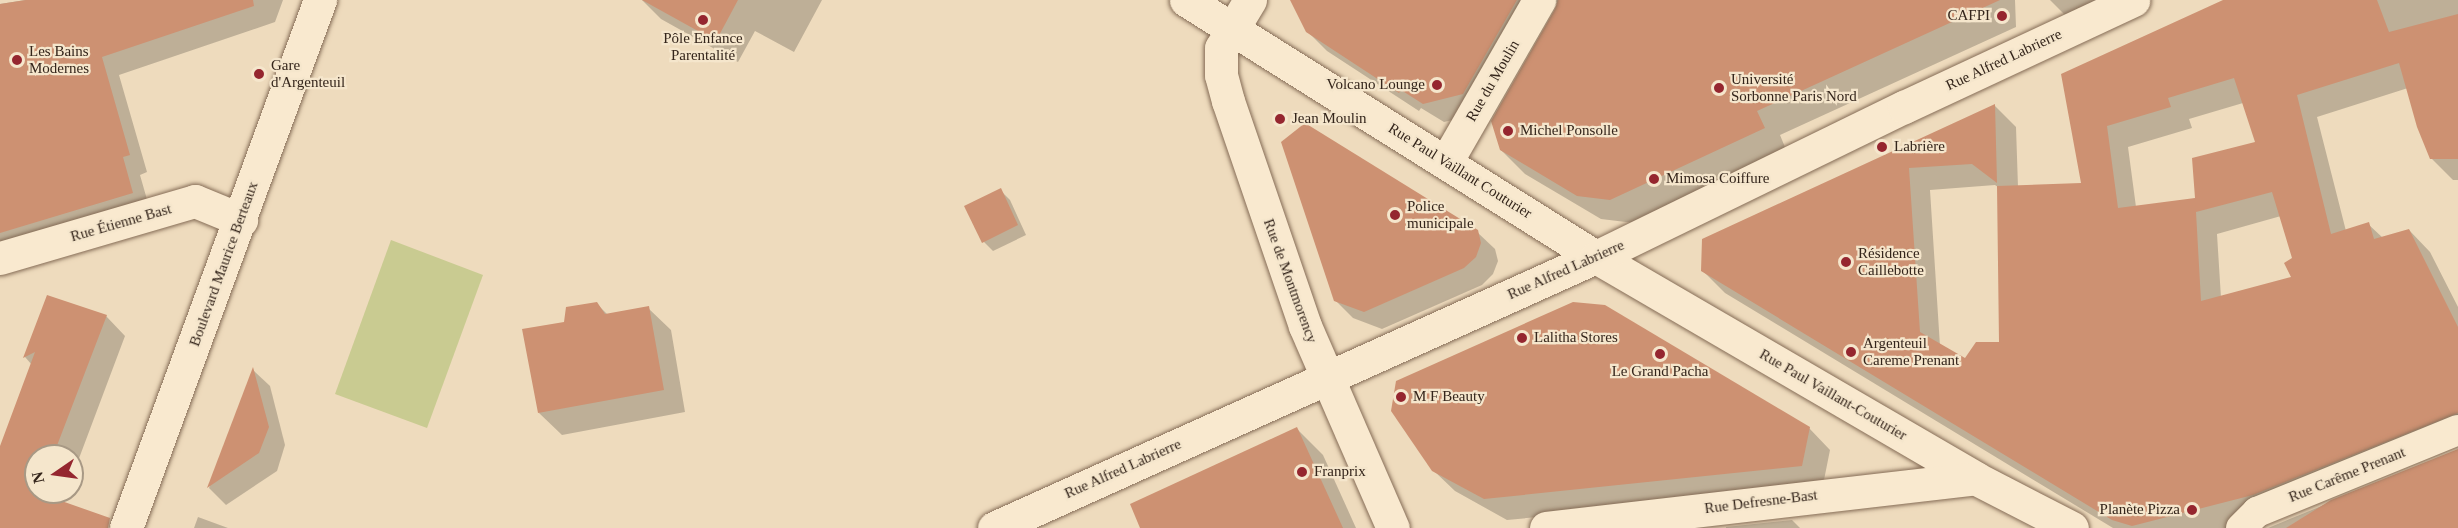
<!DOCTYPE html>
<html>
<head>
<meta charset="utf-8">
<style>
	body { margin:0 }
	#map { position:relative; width:2458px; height:528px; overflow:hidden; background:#eedbbd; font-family:Georgia,serif }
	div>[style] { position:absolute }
	.green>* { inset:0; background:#c9cb91 }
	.shadow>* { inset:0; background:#0003 }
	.building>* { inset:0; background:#cd9172 }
	.roads { filter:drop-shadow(0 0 2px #856c56) drop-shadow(0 0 2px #856c56) }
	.pedestrian>* { height:30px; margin:-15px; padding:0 15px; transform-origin:15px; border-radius:15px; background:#f9e9cf }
	.minor>* { height:33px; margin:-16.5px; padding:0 16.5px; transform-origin:16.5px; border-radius:16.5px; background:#f9e9cf }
	.secondary>* { height:33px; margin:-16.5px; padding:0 16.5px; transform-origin:16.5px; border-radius:16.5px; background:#f9e9cf }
	.dots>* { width:16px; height:16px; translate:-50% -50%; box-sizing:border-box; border:3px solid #f5e6cc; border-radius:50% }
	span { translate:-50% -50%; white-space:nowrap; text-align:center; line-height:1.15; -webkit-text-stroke:4.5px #f5e6cc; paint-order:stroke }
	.poi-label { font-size:15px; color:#34251b }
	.right { translate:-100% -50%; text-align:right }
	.left { translate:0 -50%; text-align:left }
	.street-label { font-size:15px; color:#34251b }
	.north { position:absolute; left:24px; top:444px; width:60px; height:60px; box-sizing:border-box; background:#f5e6cc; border:2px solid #a89985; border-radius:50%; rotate:257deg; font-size:16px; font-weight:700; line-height:24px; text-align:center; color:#34251b }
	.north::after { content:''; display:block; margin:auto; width:21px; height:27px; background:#95262f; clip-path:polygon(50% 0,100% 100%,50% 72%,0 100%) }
</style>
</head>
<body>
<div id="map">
	<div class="green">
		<i style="clip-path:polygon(391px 240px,483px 275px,427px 428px,335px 394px)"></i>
	</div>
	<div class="shadow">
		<i style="clip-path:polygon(25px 0,283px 0,275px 22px,119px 75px,147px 172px,140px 175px,150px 210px,0 256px,0 4px)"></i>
		<i style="clip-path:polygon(642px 0,822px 0,794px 52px,755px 31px,738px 62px,661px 19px)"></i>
		<i style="clip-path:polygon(1292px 0,1552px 0,1482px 113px,1444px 122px,1421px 108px,1419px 111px,1327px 51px,1308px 32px)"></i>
		<i style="clip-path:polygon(1557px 0,2015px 0,2016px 27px,1780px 135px,1787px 152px,1634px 223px,1601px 219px,1525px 174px,1501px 150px,1557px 10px)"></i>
		<i style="clip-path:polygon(2050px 0,2105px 0,2067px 17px)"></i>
		<i style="clip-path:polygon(evenodd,2225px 0,2458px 0,2458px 180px,2453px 180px,2431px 158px,2408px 88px,2317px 117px,2346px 231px,2368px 224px,2383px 238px,2409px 230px,2430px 252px,2458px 307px,2458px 441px,2227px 528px,2113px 528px,1725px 293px,1703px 271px,1704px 240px,1995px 106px,2016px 127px,2018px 187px,2083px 185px,2062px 75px,2225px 0,2243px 103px,2257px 143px,2196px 199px,2136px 207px,2128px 147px,2192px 128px,2189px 119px,2243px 103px,2225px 0,1995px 185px,1998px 187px,2000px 343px,1965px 360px,1940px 346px,1930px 190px,1995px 185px,2225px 0,2281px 216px,2294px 259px,2293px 278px,2221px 298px,2217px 234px,2281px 216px)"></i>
		<i style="clip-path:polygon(1000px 190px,1010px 200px,1026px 235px,993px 251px,984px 242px)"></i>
		<i style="clip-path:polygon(1477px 232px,1495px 249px,1498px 261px,1493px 274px,1482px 285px,1382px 329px,1353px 318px,1335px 300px)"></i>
		<i style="clip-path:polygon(48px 297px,106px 316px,125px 336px,72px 477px,72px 456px,36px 456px,36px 492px,66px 492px,63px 502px,86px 528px,0 528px,0 451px,32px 365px,25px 357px)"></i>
		<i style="clip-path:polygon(596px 303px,608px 315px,648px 308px,671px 330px,685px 412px,562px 435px,539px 413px)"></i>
		<i style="clip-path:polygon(253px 370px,270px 386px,285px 445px,277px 471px,226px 505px,209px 488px)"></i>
		<i style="clip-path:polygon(1809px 428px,1830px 450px,1820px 500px,1732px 498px,1507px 520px,1455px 491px,1433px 470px)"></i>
		<i style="clip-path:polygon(1297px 429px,1323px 455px,1356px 528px,1142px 528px)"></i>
		<i style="clip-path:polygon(2458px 450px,2458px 528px,2268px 528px)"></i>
		<i style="clip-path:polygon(198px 517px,228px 528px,194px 528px)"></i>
		<i style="clip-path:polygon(1792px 520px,1800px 528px,1726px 528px,1726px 527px)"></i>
	</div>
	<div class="building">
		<i style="clip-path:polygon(26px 0,253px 0,254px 6px,102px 57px,130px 155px,123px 157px,133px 193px,0 233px,0 4px)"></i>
		<i style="clip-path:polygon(642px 0,738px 0,716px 41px)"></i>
		<i style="clip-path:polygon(1290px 0,1517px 0,1463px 94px,1423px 104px,1401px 90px,1399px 93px,1306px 32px)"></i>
		<i style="clip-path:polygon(1558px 0,2000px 0,1757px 111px,1765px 128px,1610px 200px,1577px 196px,1500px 150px,1491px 121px,1555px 9px)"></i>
		<i style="clip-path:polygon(evenodd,2223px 0,2377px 0,2389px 32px,2458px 14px,2458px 159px,2430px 159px,2417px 127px,2399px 63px,2297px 95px,2331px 234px,2369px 222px,2374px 239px,2409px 229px,2458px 327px,2458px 413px,2253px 495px,2132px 526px,2112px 520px,1701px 271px,1702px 239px,1995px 104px,1997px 183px,1972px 164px,1909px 168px,1920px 332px,1965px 358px,1976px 342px,1999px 342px,1997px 186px,2081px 183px,2061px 74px,2223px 0,2234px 78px,2255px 142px,2192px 158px,2195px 198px,2118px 208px,2107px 126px,2171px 107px,2168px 98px,2234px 78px,2223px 0,2272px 192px,2292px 258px,2284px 263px,2291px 277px,2201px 301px,2196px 212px,2272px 192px)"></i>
		<i style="clip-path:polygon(1305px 123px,1478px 230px,1481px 243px,1476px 257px,1464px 268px,1364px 312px,1334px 301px,1281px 142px)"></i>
		<i style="clip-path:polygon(1001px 188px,1018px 225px,982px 243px,964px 206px)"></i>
		<i style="clip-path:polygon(47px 295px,107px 315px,53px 456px,36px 456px,36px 492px,110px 518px,108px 528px,0 528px,0 446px,35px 352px,23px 358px)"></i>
		<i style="clip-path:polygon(597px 302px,605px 314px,649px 306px,664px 390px,538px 413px,522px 329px,564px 322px,566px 307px)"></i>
		<i style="clip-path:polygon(1573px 302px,1605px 305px,1810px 427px,1802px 466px,1484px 499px,1432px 471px,1391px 411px,1396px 381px)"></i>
		<i style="clip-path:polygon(253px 367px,269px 427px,259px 453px,207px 488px)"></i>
		<i style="clip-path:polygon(1297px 427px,1343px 528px,1140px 528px,1130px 504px)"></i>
		<i style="clip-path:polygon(2458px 449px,2458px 528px,2286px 528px,2331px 500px)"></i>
	</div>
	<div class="roads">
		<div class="pedestrian">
			<i style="left:2241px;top:528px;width:23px;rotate:-45deg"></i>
			<i style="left:2257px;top:512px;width:217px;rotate:-22.2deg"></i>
		</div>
		<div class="minor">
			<i style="left:1250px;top:0;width:56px;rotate:121.1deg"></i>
			<i style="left:1221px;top:48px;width:27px;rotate:90deg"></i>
			<i style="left:1221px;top:75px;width:27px;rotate:75deg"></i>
			<i style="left:1228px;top:101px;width:238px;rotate:71.1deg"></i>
			<i style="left:1305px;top:326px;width:220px;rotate:66.5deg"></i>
			<i style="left:1446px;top:162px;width:187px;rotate:-60.1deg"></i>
			<i style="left:1596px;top:257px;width:439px;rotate:30.2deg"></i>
			<i style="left:1975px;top:478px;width:109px;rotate:27.3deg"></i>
			<i style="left:0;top:258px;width:203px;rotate:-16.3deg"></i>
			<i style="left:195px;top:201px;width:50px;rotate:22.4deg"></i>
			<i style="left:1546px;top:528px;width:432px;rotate:-6.6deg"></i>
		</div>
		<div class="secondary">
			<i style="left:1186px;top:0;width:484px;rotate:32.1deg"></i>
			<i style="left:126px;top:528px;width:563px;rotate:-69.83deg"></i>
			<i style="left:994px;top:528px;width:660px;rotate:-24.24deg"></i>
			<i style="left:1596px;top:257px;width:343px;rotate:-26deg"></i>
			<i style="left:1904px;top:107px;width:253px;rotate:-25deg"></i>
		</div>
	</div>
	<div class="dots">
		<i style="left:2002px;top:16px;background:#95262f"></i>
		<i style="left:703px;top:20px;background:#95262f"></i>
		<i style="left:17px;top:60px;background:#95262f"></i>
		<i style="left:259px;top:74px;background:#95262f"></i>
		<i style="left:1437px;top:85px;background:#95262f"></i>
		<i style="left:1719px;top:88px;background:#95262f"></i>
		<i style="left:1280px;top:119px;background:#95262f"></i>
		<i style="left:1508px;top:131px;background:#95262f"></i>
		<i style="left:1882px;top:147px;background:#95262f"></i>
		<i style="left:1654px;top:179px;background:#95262f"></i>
		<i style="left:1395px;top:215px;background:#95262f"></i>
		<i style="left:1846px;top:262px;background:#95262f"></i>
		<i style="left:1522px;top:338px;background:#95262f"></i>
		<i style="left:1851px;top:352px;background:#95262f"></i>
		<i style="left:1660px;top:354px;background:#95262f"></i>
		<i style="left:1401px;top:397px;background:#95262f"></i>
		<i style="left:1302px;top:472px;background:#95262f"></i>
		<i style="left:2192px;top:510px;background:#95262f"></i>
	</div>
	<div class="poi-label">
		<span class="right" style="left:1990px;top:16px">CAFPI</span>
		<span style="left:703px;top:47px">Pôle Enfance<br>Parentalité</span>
		<span class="left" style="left:29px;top:60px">Les Bains<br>Modernes</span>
		<span class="left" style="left:271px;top:74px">Gare<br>d'Argenteuil</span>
		<span class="left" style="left:1731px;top:88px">Université<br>Sorbonne Paris Nord</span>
		<span class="right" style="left:1425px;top:85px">Volcano Lounge</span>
		<span class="left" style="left:1292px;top:119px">Jean Moulin</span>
		<span class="left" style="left:1520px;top:131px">Michel Ponsolle</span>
		<span class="left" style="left:1894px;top:147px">Labrière</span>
		<span class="left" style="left:1666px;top:179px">Mimosa Coiffure</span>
		<span class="left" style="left:1407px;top:215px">Police<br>municipale</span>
		<span class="left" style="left:1858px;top:262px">Résidence<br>Caillebotte</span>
		<span class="left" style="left:1534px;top:338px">Lalitha Stores</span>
		<span class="left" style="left:1863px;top:352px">Argenteuil<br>Careme Prenant</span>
		<span style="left:1660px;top:372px">Le Grand Pacha</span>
		<span class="left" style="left:1413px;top:397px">M F Beauty</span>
		<span class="left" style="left:1314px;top:472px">Franprix</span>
		<span class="right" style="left:2180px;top:510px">Planète Pizza</span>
	</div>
	<div class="street-label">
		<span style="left:2004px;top:60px;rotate:-25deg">Rue Alfred Labrierre</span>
		<span style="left:1493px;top:81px;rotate:-60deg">Rue du Moulin</span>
		<span style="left:1460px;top:171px;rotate:32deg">Rue Paul Vaillant Couturier</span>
		<span style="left:121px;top:223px;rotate:-16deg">Rue Étienne Bast</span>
		<span style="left:224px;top:264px;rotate:-70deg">Boulevard Maurice Berteaux</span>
		<span style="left:1566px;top:270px;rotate:-24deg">Rue Alfred Labrierre</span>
		<span style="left:1290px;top:281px;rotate:70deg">Rue de Montmorency</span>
		<span style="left:1833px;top:395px;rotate:30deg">Rue Paul Vaillant-Couturier</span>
		<span style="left:1123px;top:469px;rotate:-24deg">Rue Alfred Labrierre</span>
		<span style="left:2347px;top:475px;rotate:-22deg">Rue Carême Prenant</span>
		<span style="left:1761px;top:502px;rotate:-7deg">Rue Defresne-Bast</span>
	</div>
	<div class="north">N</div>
</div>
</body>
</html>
